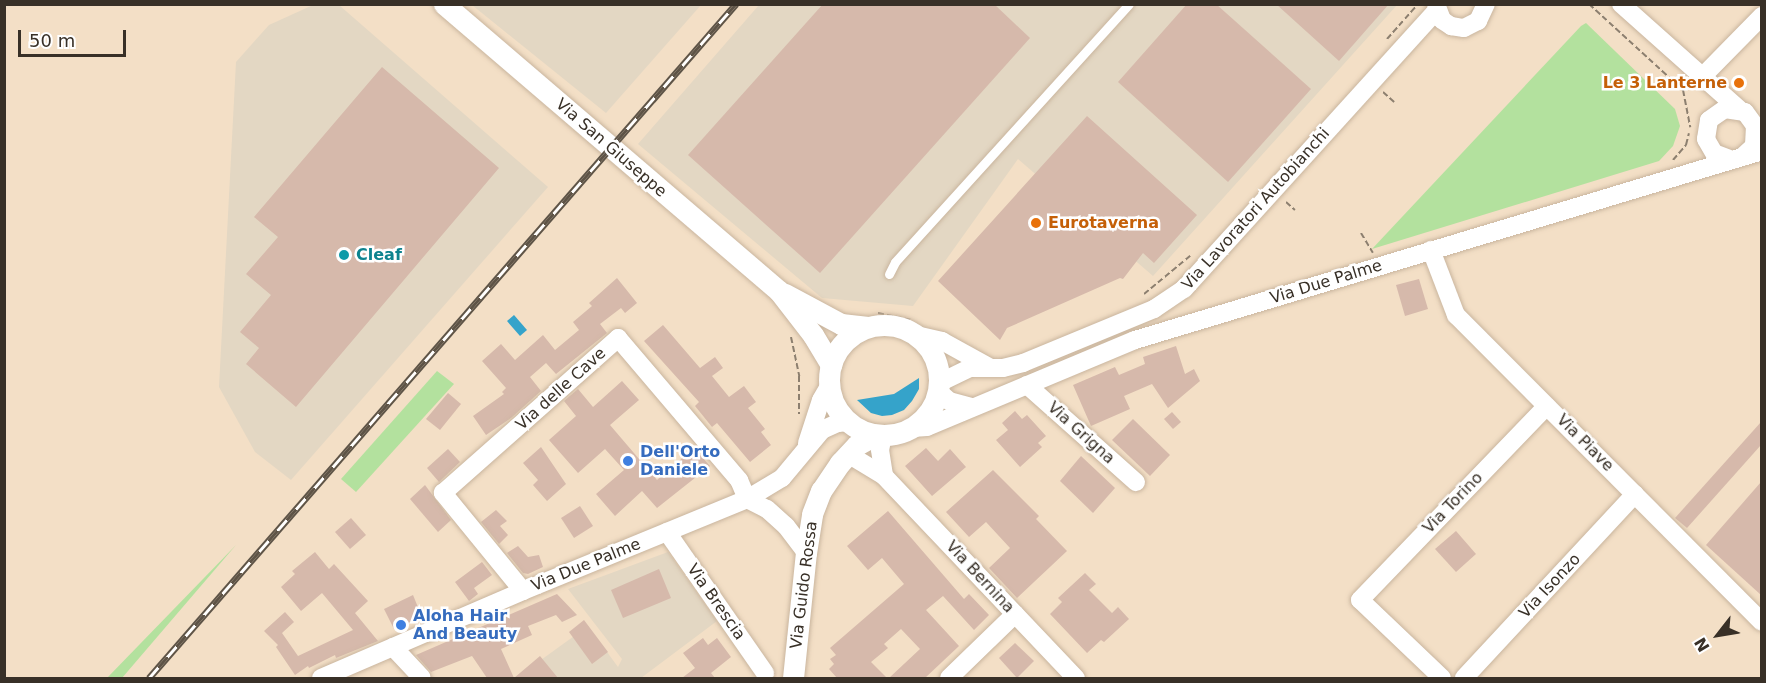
<!DOCTYPE html>
<html>
<head>
<meta charset="utf-8">
<style>
	body { margin:0 }
	#map { position:relative; width:1766px; height:683px; overflow:hidden; background:#f3dfc6; font-family:"DejaVu Sans",sans-serif }
	div>[style] { position:absolute }
	.industrial>* { inset:0; background:#e3d7c3 }
	.green>* { inset:0; background:#b3e19e }
	.water>* { inset:0; background:#35a3ca }
	.building>* { inset:0; background:#d6b9ab }
	.path>* { height:2px; margin-top:-1px; transform-origin:0; background:repeating-linear-gradient(90deg,#8c7f6f 0 6px,transparent 0 9px) }
	.roads { filter:drop-shadow(0 0 2px #c9b59e) drop-shadow(0 0 2px #c9b59e) }
	.service>* { height:9px; margin:-4.5px; padding:0 4.5px; transform-origin:4.5px; border-radius:4.5px; background:#fff }
	.minor>* { height:18px; margin:-9px; padding:0 9px; transform-origin:9px; border-radius:9px; background:#fff }
	.tertiary>* { height:21px; margin:-10.5px; padding:0 10.5px; transform-origin:10.5px; border-radius:10.5px; background:#fff }
	.tertiary>.ring { margin:-10.5px; padding:0; box-sizing:content-box; background:none; border:21px solid #fff; border-radius:50% }
	.rail>* { height:7px; margin-top:-3.5px; transform-origin:0; background:repeating-linear-gradient(90deg,#fff 0 14px,#5e5447 0 28px); box-sizing:border-box; border-block:2px solid #5e5447 }
	.dots>* { width:16px; height:16px; translate:-50% -50%; box-sizing:border-box; border:3px solid #fff; border-radius:50% }
	span { translate:-50% -50%; white-space:nowrap; text-align:center; line-height:1.15; -webkit-text-stroke:5px #fff; paint-order:stroke }
	.food-label { font-size:16px; color:#c56008; font-weight:700 }
	.right { translate:-100% -50%; text-align:right }
	.left { translate:0 -50%; text-align:left }
	.street-label { font-size:16px; color:#383027 }
	.culture-label { font-size:16px; color:#0d838f; font-weight:700 }
	.shop-label { font-size:16px; color:#366cbe; font-weight:700 }
	.frame { position:absolute; inset:0; border:6px solid #383027; pointer-events:none }
	.north { position:absolute; left:1688px; top:605px; width:60px; height:60px; -webkit-text-stroke:4px #fff; paint-order:stroke; rotate:239deg; font-size:16px; font-weight:700; line-height:24px; text-align:center; color:#383027 }
	.north::after { content:''; display:block; margin:auto; width:21px; height:27px; background:#383027; clip-path:polygon(50% 0,100% 100%,50% 72%,0 100%) }
	.scale { position:absolute; left:18px; top:30px; width:108px; height:27px; box-sizing:border-box; border:3px solid #383027; border-top:0; padding-left:8px; font-size:18px; line-height:21px; white-space:nowrap; color:#383027; -webkit-text-stroke:4px #fff; paint-order:stroke }
</style>
</head>
<body>
<div id="map">
	<div class="industrial">
		<i style="clip-path:polygon(313px 5px,339px 5px,548px 187px,291px 480px,255px 452px,219px 387px,236px 62px,269px 25px)"></i>
		<i style="clip-path:polygon(472px 5px,701px 5px,606px 113px)"></i>
		<i style="clip-path:polygon(759px 5px,1397px 5px,1153px 276px,1018px 159px,913px 306px,822px 298px,638px 144px)"></i>
		<i style="clip-path:polygon(668px 552px,717px 621px,641px 678px,516px 678px,588px 626px,618px 667px,622px 659px,568px 589px)"></i>
	</div>
	<div class="green">
		<i style="clip-path:polygon(1586px 23px,1675px 109px,1680px 126px,1673px 146px,1659px 161px,1372px 249px,1581px 26px)"></i>
		<i style="clip-path:polygon(437px 371px,454px 384px,356px 492px,341px 479px)"></i>
		<i style="clip-path:polygon(236px 545px,122px 678px,107px 678px)"></i>
	</div>
	<div class="water">
		<i style="clip-path:polygon(514px 315px,527px 330px,520px 336px,507px 321px)"></i>
		<i style="clip-path:polygon(919px 378px,919px 389px,912px 401px,904px 410px,892px 415px,882px 416px,871px 413px,857px 400px,894px 394px)"></i>
	</div>
	<div class="building">
		<i style="clip-path:polygon(823px 4px,994px 4px,1030px 38px,820px 273px,688px 155px)"></i>
		<i style="clip-path:polygon(1187px 4px,1216px 4px,1311px 89px,1228px 182px,1118px 82px)"></i>
		<i style="clip-path:polygon(1276px 4px,1389px 4px,1339px 61px)"></i>
		<i style="clip-path:polygon(382px 67px,499px 168px,296px 407px,246px 364px,259px 348px,240px 332px,271px 295px,246px 274px,278px 237px,254px 217px)"></i>
		<i style="clip-path:polygon(1087px 116px,1197px 215px,1154px 263px,1143px 253px,1123px 279px,1120px 278px,1007px 328px,1000px 340px,938px 281px)"></i>
		<i style="clip-path:polygon(617px 278px,637px 303px,625px 313px,621px 308px,600px 324px,607px 333px,556px 374px,546px 363px,530px 377px,541px 391px,511px 418px,486px 435px,473px 416px,504px 394px,502px 392px,506px 388px,482px 361px,501px 344px,515px 360px,543px 335px,555px 350px,579px 330px,573px 322px,592px 306px,589px 303px)"></i>
		<i style="clip-path:polygon(1419px 279px,1428px 309px,1405px 316px,1396px 285px)"></i>
		<i style="clip-path:polygon(663px 325px,700px 368px,715px 357px,723px 368px,712px 376px,729px 397px,744px 386px,756px 402px,748px 408px,765px 429px,761px 432px,771px 445px,750px 462px,717px 423px,712px 427px,695px 406px,699px 402px,644px 341px)"></i>
		<i style="clip-path:polygon(1176px 346px,1185px 374px,1194px 369px,1200px 381px,1168px 408px,1152px 384px,1124px 396px,1130px 409px,1091px 426px,1073px 385px,1115px 367px,1119px 375px,1145px 364px,1143px 357px)"></i>
		<i style="clip-path:polygon(622px 381px,639px 400px,610px 425px,657px 480px,694px 448px,710px 466px,657px 508px,642px 491px,615px 516px,596px 494px,624px 470px,605px 449px,578px 473px,549px 440px,576px 416px,564px 401px,578px 389px,593px 407px)"></i>
		<i style="clip-path:polygon(448px 393px,461px 404px,440px 430px,426px 419px)"></i>
		<i style="clip-path:polygon(1015px 411px,1022px 419px,1027px 415px,1046px 436px,1038px 443px,1042px 447px,1020px 467px,996px 440px,1008px 430px,1002px 423px)"></i>
		<i style="clip-path:polygon(1172px 412px,1181px 422px,1173px 429px,1164px 419px)"></i>
		<i style="clip-path:polygon(1133px 419px,1170px 455px,1150px 476px,1112px 440px)"></i>
		<i style="clip-path:polygon(1761px 422px,1761px 445px,1687px 528px,1675px 518px)"></i>
		<i style="clip-path:polygon(541px 447px,566px 484px,547px 501px,533px 485px,538px 480px,523px 463px)"></i>
		<i style="clip-path:polygon(926px 448px,938px 461px,950px 449px,966px 467px,932px 496px,905px 466px)"></i>
		<i style="clip-path:polygon(448px 449px,460px 462px,439px 482px,427px 468px)"></i>
		<i style="clip-path:polygon(1081px 456px,1115px 488px,1093px 513px,1060px 481px)"></i>
		<i style="clip-path:polygon(993px 470px,1039px 516px,1036px 519px,1067px 551px,1017px 598px,989px 568px,1010px 548px,986px 522px,969px 537px,946px 512px)"></i>
		<i style="clip-path:polygon(1761px 482px,1761px 595px,1706px 545px)"></i>
		<i style="clip-path:polygon(425px 485px,451px 520px,438px 532px,410px 499px)"></i>
		<i style="clip-path:polygon(580px 506px,593px 526px,574px 538px,561px 518px)"></i>
		<i style="clip-path:polygon(496px 510px,507px 521px,500px 526px,508px 535px,499px 544px,481px 522px)"></i>
		<i style="clip-path:polygon(888px 511px,964px 599px,969px 594px,989px 615px,974px 630px,943px 596px,926px 610px,959px 646px,925px 678px,889px 678px,920px 649px,901px 629px,884px 644px,888px 648px,871px 662px,887px 678px,837px 678px,829px 669px,834px 664px,830px 659px,836px 655px,830px 648px,904px 584px,882px 558px,868px 570px,847px 546px)"></i>
		<i style="clip-path:polygon(351px 518px,366px 535px,350px 549px,335px 532px)"></i>
		<i style="clip-path:polygon(1456px 531px,1476px 554px,1456px 572px,1435px 549px)"></i>
		<i style="clip-path:polygon(518px 546px,528px 557px,539px 555px,543px 567px,528px 574px,523px 573px,507px 553px)"></i>
		<i style="clip-path:polygon(315px 552px,329px 569px,334px 564px,368px 601px,355px 613px,378px 641px,336px 658px,335px 655px,309px 668px,308px 666px,295px 675px,276px 647px,278px 645px,264px 631px,285px 612px,294px 622px,282px 633px,298px 656px,353px 630px,322px 593px,301px 611px,281px 587px,295px 574px,292px 571px)"></i>
		<i style="clip-path:polygon(482px 562px,492px 575px,474px 588px,478px 594px,469px 601px,455px 582px)"></i>
		<i style="clip-path:polygon(659px 569px,671px 598px,623px 618px,611px 590px)"></i>
		<i style="clip-path:polygon(1085px 573px,1096px 584px,1089px 590px,1112px 613px,1118px 607px,1129px 619px,1104px 642px,1101px 640px,1087px 653px,1050px 614px,1062px 602px,1058px 598px)"></i>
		<i style="clip-path:polygon(557px 594px,577px 615px,562px 622px,556px 615px,528px 626px,532px 635px,501px 649px,514px 678px,540px 656px,558px 678px,487px 678px,472px 656px,431px 672px,416px 655px)"></i>
		<i style="clip-path:polygon(413px 595px,422px 617px,394px 629px,384px 609px)"></i>
		<i style="clip-path:polygon(584px 620px,608px 652px,592px 664px,569px 632px)"></i>
		<i style="clip-path:polygon(703px 638px,708px 645px,717px 638px,731px 657px,711px 673px,715px 678px,682px 678px,695px 668px,683px 653px)"></i>
		<i style="clip-path:polygon(1015px 643px,1034px 661px,1017px 678px,999px 658px)"></i>
	</div>
	<div class="path">
		<i style="left:1589px;top:4px;width:127px;rotate:42.5deg"></i>
		<i style="left:1683px;top:90px;width:38px;rotate:79deg"></i>
		<i style="left:1387px;top:39px;width:47px;rotate:-48.5deg"></i>
		<i style="left:1383px;top:92px;width:15px;rotate:42deg"></i>
		<i style="left:1673px;top:160px;width:20px;rotate:-49deg"></i>
		<i style="left:1686px;top:145px;width:12px;rotate:-76deg"></i>
		<i style="left:1286px;top:202px;width:12px;rotate:42deg"></i>
		<i style="left:1361px;top:233px;width:23px;rotate:59deg"></i>
		<i style="left:1144px;top:294px;width:60px;rotate:-39.6deg"></i>
		<i style="left:878px;top:313px;width:34px;rotate:12deg"></i>
		<i style="left:791px;top:337px;width:40px;rotate:78deg"></i>
		<i style="left:799px;top:376px;width:38px;rotate:90deg"></i>
	</div>
	<div class="roads">
		<div class="service">
			<i style="left:889px;top:274px;width:13px;rotate:-63deg"></i>
			<i style="left:895px;top:262px;width:348px;rotate:-47.8deg"></i>
		</div>
		<div class="minor">
			<i style="left:1436px;top:4px;width:17px;rotate:69deg"></i>
			<i style="left:1442px;top:20px;width:11px;rotate:34deg"></i>
			<i style="left:1451px;top:26px;width:13px;rotate:9deg"></i>
			<i style="left:1464px;top:28px;width:16px;rotate:-27deg"></i>
			<i style="left:1478px;top:21px;width:19px;rotate:-65deg"></i>
			<i style="left:1621px;top:4px;width:159px;rotate:41.7deg"></i>
			<i style="left:1702px;top:77px;width:86px;rotate:-45.5deg"></i>
			<i style="left:1732px;top:160px;width:19px;rotate:-159deg"></i>
			<i style="left:1714px;top:153px;width:16px;rotate:-120deg"></i>
			<i style="left:1706px;top:139px;width:19px;rotate:-81deg"></i>
			<i style="left:1709px;top:120px;width:19px;rotate:-35deg"></i>
			<i style="left:1725px;top:109px;width:20px;rotate:9deg"></i>
			<i style="left:1745px;top:112px;width:17px;rotate:54deg"></i>
			<i style="left:1755px;top:126px;width:20px;rotate:93deg"></i>
			<i style="left:1754px;top:146px;width:16px;rotate:137deg"></i>
			<i style="left:1431px;top:250px;width:70px;rotate:69deg"></i>
			<i style="left:1456px;top:315px;width:433px;rotate:45.1deg"></i>
			<i style="left:916px;top:335px;width:27px;rotate:13deg"></i>
			<i style="left:942px;top:341px;width:54px;rotate:29deg"></i>
			<i style="left:939px;top:383px;width:34px;rotate:-26deg"></i>
			<i style="left:970px;top:368px;width:33px"></i>
			<i style="left:1003px;top:368px;width:21px;rotate:-14deg"></i>
			<i style="left:1023px;top:363px;width:142px;rotate:-22.4deg"></i>
			<i style="left:1154px;top:309px;width:36px;rotate:-34deg"></i>
			<i style="left:1184px;top:289px;width:377px;rotate:-47.8deg"></i>
			<i style="left:1027px;top:385px;width:146px;rotate:41.7deg"></i>
			<i style="left:938px;top:391px;width:15px;rotate:42deg"></i>
			<i style="left:949px;top:401px;width:24px;rotate:15deg"></i>
			<i style="left:912px;top:428px;width:15px;rotate:-4deg"></i>
			<i style="left:927px;top:427px;width:225px;rotate:-22.7deg"></i>
			<i style="left:1135px;top:340px;width:655px;rotate:-16.77deg"></i>
			<i style="left:883px;top:436px;width:14px;rotate:102deg"></i>
			<i style="left:880px;top:450px;width:26px;rotate:81deg"></i>
			<i style="left:807px;top:443px;width:45px;rotate:-72deg"></i>
			<i style="left:821px;top:400px;width:16px;rotate:-60deg"></i>
			<i style="left:848px;top:454px;width:42px;rotate:31.4deg"></i>
			<i style="left:884px;top:476px;width:279px;rotate:46.5deg"></i>
			<i style="left:667px;top:532px;width:172px;rotate:55.2deg"></i>
			<i style="left:523px;top:591px;width:127px;rotate:-129.2deg"></i>
			<i style="left:443px;top:493px;width:234px;rotate:-41.5deg"></i>
			<i style="left:618px;top:338px;width:187px;rotate:49.6deg"></i>
			<i style="left:739px;top:480px;width:21px;rotate:67deg"></i>
			<i style="left:747px;top:499px;width:22px;rotate:27deg"></i>
			<i style="left:767px;top:509px;width:25px;rotate:42deg"></i>
			<i style="left:786px;top:526px;width:34px;rotate:53deg"></i>
			<i style="left:393px;top:647px;width:42px;rotate:46.9deg"></i>
			<i style="left:321px;top:678px;width:220px;rotate:-23.3deg"></i>
			<i style="left:523px;top:591px;width:242px;rotate:-22.3deg"></i>
			<i style="left:747px;top:499px;width:41px;rotate:-31deg"></i>
			<i style="left:782px;top:478px;width:62px;rotate:-50.2deg"></i>
			<i style="left:822px;top:430px;width:17px;rotate:-24deg"></i>
			<i style="left:838px;top:423px;width:10px;rotate:-6deg"></i>
			<i style="left:949px;top:678px;width:92px;rotate:-44.1deg"></i>
			<i style="left:1442px;top:678px;width:113px;rotate:-136.4deg"></i>
			<i style="left:1360px;top:600px;width:269px;rotate:-46.1deg"></i>
			<i style="left:1464px;top:678px;width:251px;rotate:-47.1deg"></i>
		</div>
		<div class="tertiary">
			<i style="left:444px;top:4px;width:441px;rotate:40.6deg"></i>
			<i style="left:779px;top:291px;width:56px;rotate:52.3deg"></i>
			<i style="left:813px;top:335px;width:35px;rotate:59deg"></i>
			<i style="left:785px;top:294px;width:64px;rotate:28.2deg"></i>
			<i style="left:841px;top:324px;width:27px;rotate:6deg"></i>
			<i class="ring" style="left:829px;top:325px;width:89px;height:89px"></i>
			<i style="left:793px;top:678px;width:126px;rotate:-84.1deg"></i>
			<i style="left:806px;top:553px;width:39px;rotate:-81deg"></i>
			<i style="left:812px;top:514px;width:25px;rotate:-69deg"></i>
			<i style="left:821px;top:491px;width:34px;rotate:-56deg"></i>
			<i style="left:840px;top:463px;width:25px;rotate:-47deg"></i>
			<i style="left:857px;top:445px;width:21px;rotate:-29deg"></i>
		</div>
	</div>
	<div class="rail">
		<i style="left:149px;top:678px;width:894px;rotate:-48.95deg"></i>
	</div>
	<div class="dots">
		<i style="left:1739px;top:83px;background:#e8710a"></i>
		<i style="left:1036px;top:223px;background:#e8710a"></i>
		<i style="left:344px;top:255px;background:#0f9aa8"></i>
		<i style="left:628px;top:461px;background:#3f7fe0"></i>
		<i style="left:401px;top:625px;background:#3f7fe0"></i>
	</div>
	<div class="food-label">
		<span class="right" style="left:1727px;top:83px">Le 3 Lanterne</span>
		<span class="left" style="left:1048px;top:223px">Eurotaverna</span>
	</div>
	<div class="street-label">
		<span style="left:611px;top:148px;rotate:41deg">Via San Giuseppe</span>
		<span style="left:1256px;top:209px;rotate:-48deg">Via Lavoratori Autobianchi</span>
		<span style="left:1326px;top:282px;rotate:-17deg">Via Due Palme</span>
		<span style="left:561px;top:389px;rotate:-42deg">Via delle Cave</span>
		<span style="left:1081px;top:433px;rotate:42deg">Via Grigna</span>
		<span style="left:1585px;top:443px;rotate:45deg">Via Piave</span>
		<span style="left:1453px;top:503px;rotate:-46deg">Via Torino</span>
		<span style="left:586px;top:565px;rotate:-22deg">Via Due Palme</span>
		<span style="left:980px;top:577px;rotate:47deg">Via Bernina</span>
		<span style="left:804px;top:585px;rotate:-83deg">Via Guido Rossa</span>
		<span style="left:1550px;top:586px;rotate:-47deg">Via Isonzo</span>
		<span style="left:716px;top:602px;rotate:55deg">Via Brescia</span>
	</div>
	<div class="culture-label">
		<span class="left" style="left:356px;top:255px">Cleaf</span>
	</div>
	<div class="shop-label">
		<span class="left" style="left:640px;top:461px">Dell'Orto<br>Daniele</span>
		<span class="left" style="left:413px;top:625px">Aloha Hair<br>And Beauty</span>
	</div>
	<div class="frame"></div>
	<div class="north">N</div>
	<div class="scale">50 m</div>
</div>
</body>
</html>
